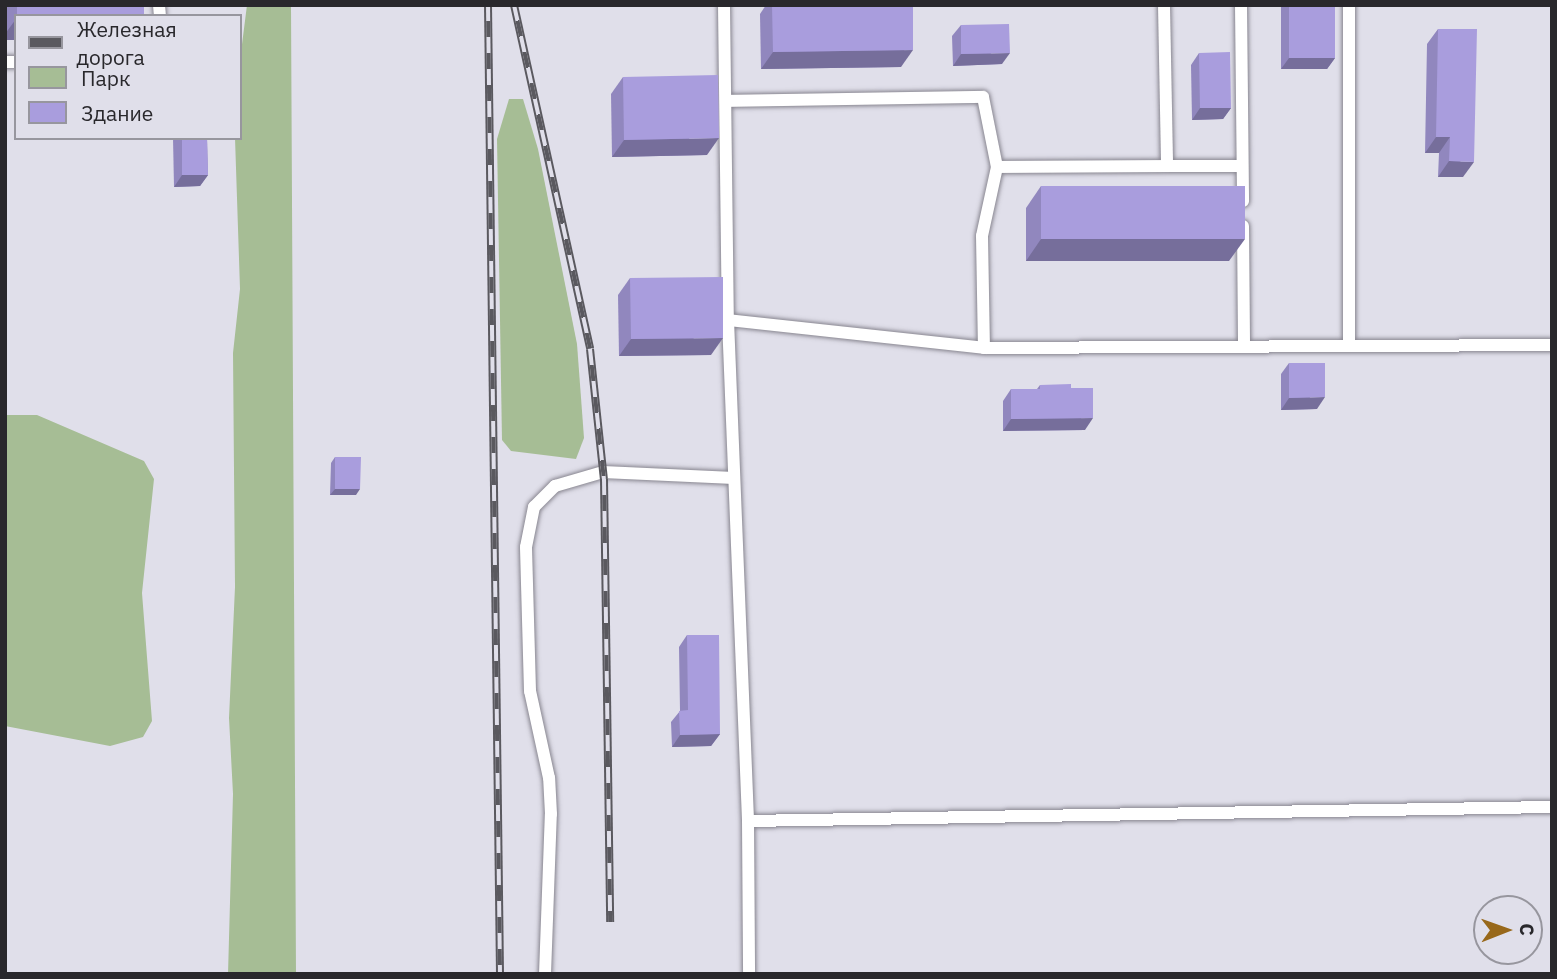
<!DOCTYPE html>
<html>
<head>
<meta charset="utf-8">
<style>
	body { margin:0 }
	#map { position:relative; width:1557px; height:979px; overflow:hidden; background:#e0dfea; font-family:"IBM Plex Sans",sans-serif }
	div>[style] { position:absolute }
	.green>* { inset:0; background:#a6bd95 }
	.roads { filter:drop-shadow(0 0 2px #888690) drop-shadow(0 0 2px #888690) }
	.lane>* { height:12px; margin:-6px; padding:0 6px; transform-origin:6px; border-radius:6px; background:#fff }
	.rail>* { height:8px; margin-top:-4px; transform-origin:0; background:repeating-linear-gradient(90deg,#e0dfea 0 16px,#5a595f 0 32px); box-sizing:border-box; border-block:2px solid #5a595f }
	.wall>* { inset:0; background:#9187be }
	.shaded-wall>* { inset:0; background:#766e9b }
	.building>* { inset:0; background:#a99ddd }
	span { translate:-50% -50%; white-space:nowrap; text-align:center; line-height:1.15; -webkit-text-stroke:5px #e0dfea; paint-order:stroke }
	.frame { position:absolute; inset:0; border:7px solid #29282c; pointer-events:none }
	.legend { position:absolute; left:14px; top:14px; width:228px; height:126px; box-sizing:border-box; background:#e0dfea; border:2px solid #97969e; margin:0; padding:9px 12px; list-style:none; font-size:21px; color:#29282c }
	.legend li { display:flex; align-items:center; gap:14px; height:35px }
	.legend b { width:35px; border:2px solid #97969e }
	.north { position:absolute; left:1473px; top:895px; width:70px; height:70px; box-sizing:border-box; background:#e0dfea; border:2px solid #97969e; border-radius:50%; rotate:89deg; font-size:19px; font-weight:700; line-height:28px; text-align:center; color:#29282c }
	.north::after { content:''; display:block; margin:auto; width:24px; height:32px; background:#98681a; clip-path:polygon(50% 0,100% 100%,50% 72%,0 100%) }
</style>
</head>
<body>
<div id="map">
	<div class="green">
		<i style="clip-path:polygon(247px 5px,291px 5px,296px 974px,228px 974px,233px 794px,229px 718px,235px 587px,233px 353px,240px 289px,235px 138px,240px 138px,240px 60px)"></i>
		<i style="clip-path:polygon(509px 99px,523px 99px,538px 149px,577px 344px,584px 438px,576px 459px,511px 451px,502px 440px,497px 139px)"></i>
		<i style="clip-path:polygon(5px 415px,37px 415px,144px 461px,154px 479px,142px 593px,152px 721px,143px 737px,110px 746px,5px 726px)"></i>
	</div>
	<div class="roads">
		<div class="lane">
			<i style="left:159px;top:5px;width:11px;rotate:85deg"></i>
			<i style="left:724px;top:5px;width:315px;rotate:89.3deg"></i>
			<i style="left:728px;top:320px;width:501px;rotate:87.71deg"></i>
			<i style="left:748px;top:821px;width:153px;rotate:89.6deg"></i>
			<i style="left:1164px;top:5px;width:161px;rotate:88.9deg"></i>
			<i style="left:1167px;top:166px;width:170px;rotate:179.7deg"></i>
			<i style="left:997px;top:167px;width:71px;rotate:102.3deg"></i>
			<i style="left:982px;top:236px;width:112px;rotate:89deg"></i>
			<i style="left:984px;top:348px;width:568px;rotate:-0.3deg"></i>
			<i style="left:1241px;top:5px;width:196px;rotate:89.4deg"></i>
			<i style="left:5px;top:62px;width:11px"></i>
			<i style="left:726px;top:101px;width:257px;rotate:-0.9deg"></i>
			<i style="left:983px;top:97px;width:71px;rotate:78.7deg"></i>
			<i style="left:1167px;top:166px;width:75px"></i>
			<i style="left:1243px;top:226px;width:119px;rotate:89.5deg"></i>
			<i style="left:728px;top:320px;width:258px;rotate:6.2deg"></i>
			<i style="left:1349px;top:344px;width:339px;rotate:-90deg"></i>
			<i style="left:748px;top:821px;width:804px;rotate:-1deg"></i>
			<i style="left:545px;top:974px;width:160px;rotate:-87.9deg"></i>
			<i style="left:551px;top:814px;width:36px;rotate:-93deg"></i>
			<i style="left:549px;top:778px;width:89px;rotate:-102.3deg"></i>
			<i style="left:530px;top:691px;width:144px;rotate:-91.6deg"></i>
			<i style="left:526px;top:547px;width:41px;rotate:-78.7deg"></i>
			<i style="left:534px;top:507px;width:30px;rotate:-45deg"></i>
			<i style="left:555px;top:486px;width:50px;rotate:-16.3deg"></i>
			<i style="left:603px;top:472px;width:131px;rotate:2.6deg"></i>
		</div>
	</div>
	<div class="rail">
		<i style="left:488px;top:5px;width:969px;rotate:89.29deg"></i>
		<i style="left:514px;top:5px;width:352px;rotate:77.5deg"></i>
		<i style="left:590px;top:349px;width:131px;rotate:83.9deg"></i>
		<i style="left:604px;top:479px;width:443px;rotate:89.2deg"></i>
	</div>
	<div class="wall">
		<i style="clip-path:polygon(5px 5px,144px 5px,144px 16px,16px 16px,16px 40px,5px 40px)"></i>
		<i style="clip-path:polygon(766px 5px,913px 5px,901px 67px,761px 69px,760px 14px)"></i>
		<i style="clip-path:polygon(1281px 5px,1335px 5px,1335px 58px,1327px 69px,1281px 69px)"></i>
		<i style="clip-path:polygon(961px 25px,1002px 64px,953px 66px,952px 36px)"></i>
		<i style="clip-path:polygon(1438px 29px,1463px 177px,1438px 177px,1439px 153px,1425px 153px,1427px 44px)"></i>
		<i style="clip-path:polygon(1199px 53px,1231px 108px,1223px 119px,1192px 120px,1191px 65px)"></i>
		<i style="clip-path:polygon(623px 77px,707px 155px,612px 157px,611px 94px)"></i>
		<i style="clip-path:polygon(173px 138px,207px 138px,208px 175px,200px 186px,174px 187px)"></i>
		<i style="clip-path:polygon(1041px 186px,1229px 261px,1026px 261px,1026px 208px)"></i>
		<i style="clip-path:polygon(630px 278px,711px 355px,619px 356px,618px 295px)"></i>
		<i style="clip-path:polygon(1289px 363px,1317px 409px,1281px 410px,1281px 374px)"></i>
		<i style="clip-path:polygon(1040px 385px,1071px 388px,1085px 430px,1003px 431px,1003px 401px,1011px 389px,1037px 389px)"></i>
		<i style="clip-path:polygon(335px 457px,356px 495px,330px 495px,331px 463px)"></i>
		<i style="clip-path:polygon(687px 635px,720px 734px,711px 746px,672px 747px,671px 722px,680px 711px,679px 647px)"></i>
	</div>
	<div class="shaded-wall">
		<i style="clip-path:polygon(16px 19px,16px 40px,5px 40px,5px 34px)"></i>
		<i style="clip-path:polygon(913px 50px,901px 67px,761px 69px,773px 52px)"></i>
		<i style="clip-path:polygon(1010px 53px,1002px 64px,953px 66px,961px 54px)"></i>
		<i style="clip-path:polygon(1289px 58px,1335px 58px,1327px 69px,1281px 69px)"></i>
		<i style="clip-path:polygon(1200px 108px,1231px 108px,1223px 119px,1192px 120px)"></i>
		<i style="clip-path:polygon(1436px 137px,1450px 137px,1439px 153px,1425px 153px)"></i>
		<i style="clip-path:polygon(719px 138px,707px 155px,612px 157px,624px 140px)"></i>
		<i style="clip-path:polygon(1449px 161px,1474px 162px,1463px 177px,1438px 177px)"></i>
		<i style="clip-path:polygon(182px 175px,208px 175px,200px 186px,174px 187px)"></i>
		<i style="clip-path:polygon(1041px 239px,1245px 239px,1229px 261px,1026px 261px)"></i>
		<i style="clip-path:polygon(723px 338px,711px 355px,619px 356px,631px 339px)"></i>
		<i style="clip-path:polygon(1325px 397px,1317px 409px,1281px 410px,1289px 398px)"></i>
		<i style="clip-path:polygon(1093px 418px,1085px 430px,1003px 431px,1011px 419px)"></i>
		<i style="clip-path:polygon(335px 489px,360px 489px,356px 495px,330px 495px)"></i>
		<i style="clip-path:polygon(720px 734px,711px 746px,672px 747px,680px 735px)"></i>
	</div>
	<div class="building">
		<i style="clip-path:polygon(17px 5px,144px 5px,144px 16px,17px 16px)"></i>
		<i style="clip-path:polygon(772px 5px,913px 5px,913px 50px,773px 52px)"></i>
		<i style="clip-path:polygon(1289px 5px,1335px 5px,1335px 58px,1289px 58px)"></i>
		<i style="clip-path:polygon(1009px 24px,1010px 53px,961px 54px,961px 25px)"></i>
		<i style="clip-path:polygon(1438px 29px,1477px 29px,1474px 162px,1449px 161px,1450px 137px,1436px 137px)"></i>
		<i style="clip-path:polygon(1230px 52px,1231px 108px,1200px 108px,1199px 53px)"></i>
		<i style="clip-path:polygon(718px 75px,719px 138px,624px 140px,623px 77px)"></i>
		<i style="clip-path:polygon(182px 138px,207px 138px,208px 175px,182px 175px)"></i>
		<i style="clip-path:polygon(1041px 186px,1245px 186px,1245px 239px,1041px 239px)"></i>
		<i style="clip-path:polygon(723px 277px,723px 338px,631px 339px,630px 278px)"></i>
		<i style="clip-path:polygon(1289px 363px,1325px 363px,1325px 397px,1289px 398px)"></i>
		<i style="clip-path:polygon(1071px 384px,1071px 388px,1093px 388px,1093px 418px,1011px 419px,1011px 389px,1040px 389px,1040px 385px)"></i>
		<i style="clip-path:polygon(335px 457px,361px 457px,360px 489px,335px 489px)"></i>
		<i style="clip-path:polygon(687px 635px,719px 635px,720px 734px,680px 735px,679px 711px,688px 710px)"></i>
	</div>
	<div class="frame"></div>
	<ul class="legend">
	<li><b style="height:9px;background:#5a595f"></b>Железная дорога</li>
	<li><b style="height:19px;background:#a6bd95"></b>Парк</li>
	<li><b style="height:19px;background:#a99ddd"></b>Здание</li>
	</ul>
	<div class="north">С</div>
</div>
</body>
</html>
